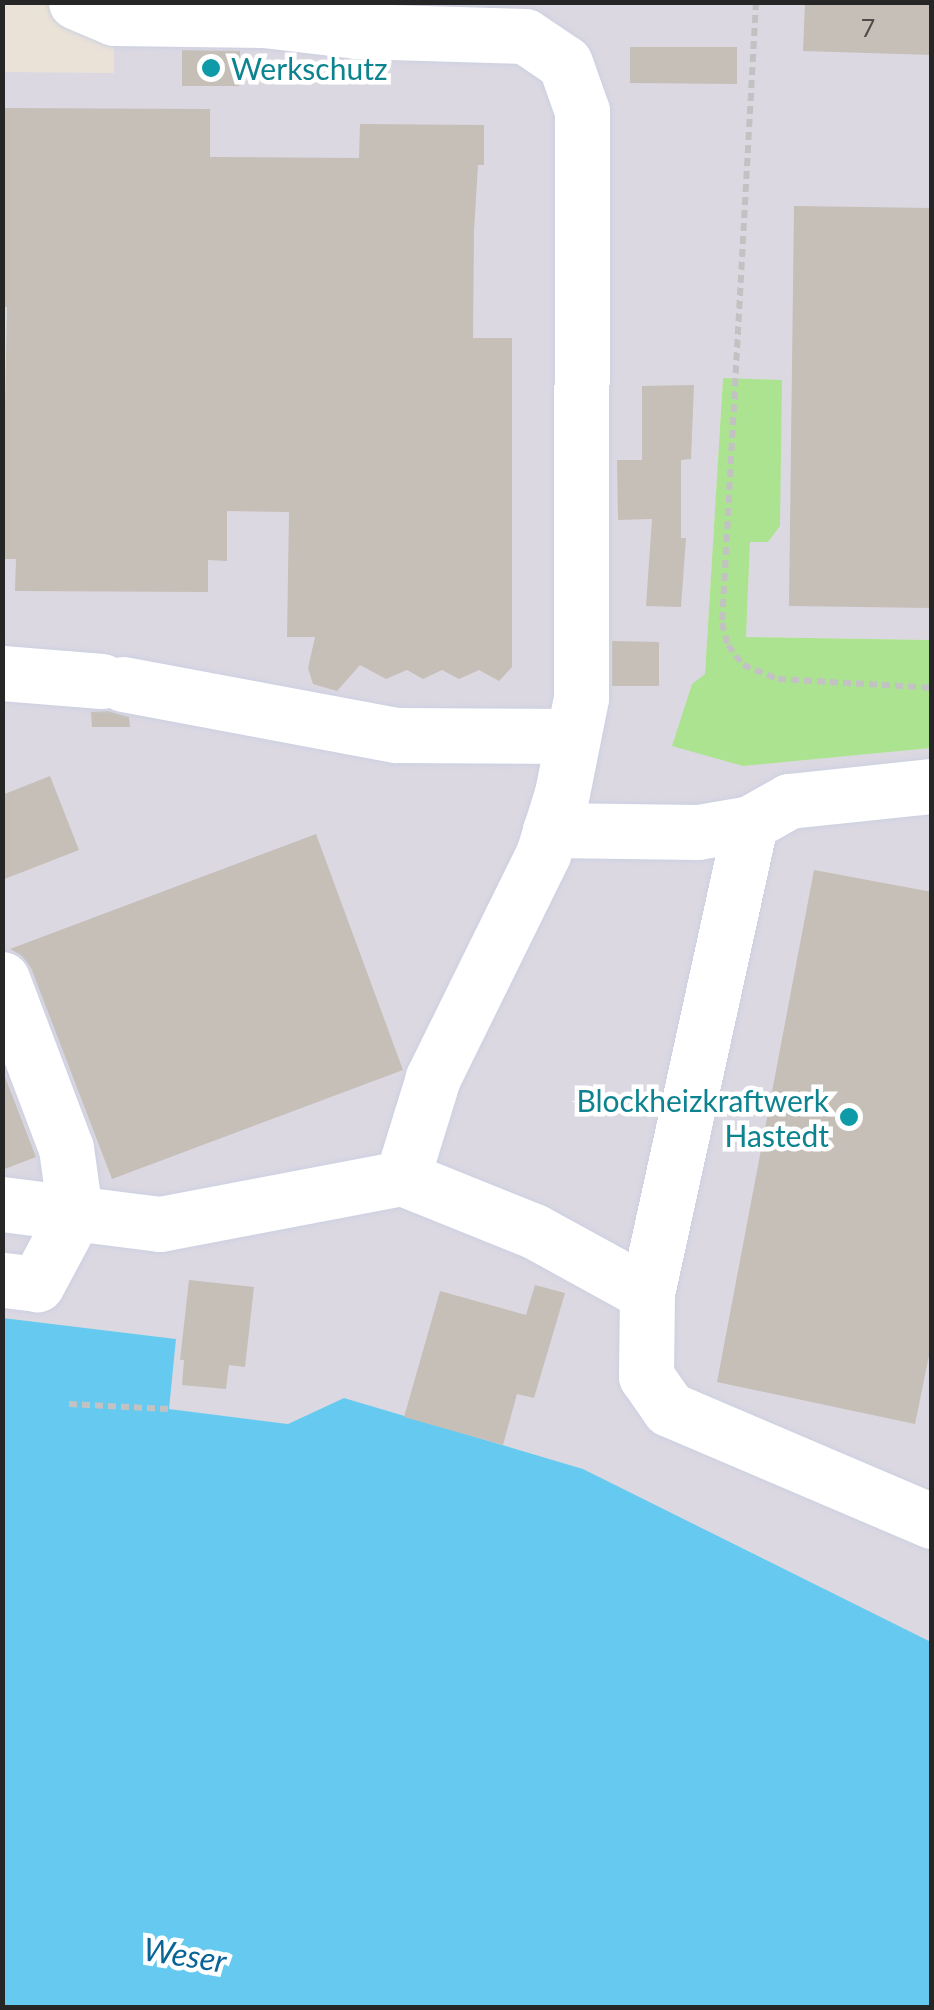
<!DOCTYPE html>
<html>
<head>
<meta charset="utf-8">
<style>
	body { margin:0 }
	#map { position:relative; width:934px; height:2010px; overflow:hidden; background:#eae2d7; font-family:Lato,sans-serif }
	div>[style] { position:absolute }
	.industrial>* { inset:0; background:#dbd8e2 }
	.green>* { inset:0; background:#ace391 }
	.water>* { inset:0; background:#66caf0 }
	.building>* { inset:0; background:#c5bfb7 }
	.path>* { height:6px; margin-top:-3px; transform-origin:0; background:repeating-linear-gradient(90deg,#c2c2c2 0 8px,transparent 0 13px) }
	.roads { filter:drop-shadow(0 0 2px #ccd0e1) drop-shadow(0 0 2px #ccd0e1) }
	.minor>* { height:55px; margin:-27.5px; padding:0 27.5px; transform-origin:27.5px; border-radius:27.5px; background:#fff }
	.dots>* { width:28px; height:28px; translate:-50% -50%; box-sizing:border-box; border:5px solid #fff; border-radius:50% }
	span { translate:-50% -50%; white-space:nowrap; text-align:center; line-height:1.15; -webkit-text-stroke:9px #fff; paint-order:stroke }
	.number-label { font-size:25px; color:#4e4c4a }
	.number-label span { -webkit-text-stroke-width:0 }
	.culture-label { font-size:30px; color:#0d838f }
	.left { translate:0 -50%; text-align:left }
	.right { translate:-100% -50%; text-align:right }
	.water-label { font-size:32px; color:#0a6597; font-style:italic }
	.frame { position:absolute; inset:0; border:5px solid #262626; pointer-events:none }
</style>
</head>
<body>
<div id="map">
	<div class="industrial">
		<i style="clip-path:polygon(114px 3px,931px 3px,931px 640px,746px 637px,750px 542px,723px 378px,705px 674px,743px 766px,931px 748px,931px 1642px,583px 1469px,344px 1398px,288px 1424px,168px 1409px,176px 1339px,3px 1318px,3px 72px,114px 73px)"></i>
	</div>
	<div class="green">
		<i style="clip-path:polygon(723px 378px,782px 380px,780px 526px,768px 542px,750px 542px,746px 637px,931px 640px,931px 748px,743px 766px,672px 746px,692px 684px,705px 674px)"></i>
	</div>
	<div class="water">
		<i style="clip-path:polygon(3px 1318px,176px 1339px,169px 1409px,288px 1424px,344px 1398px,583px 1469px,931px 1642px,931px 2007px,3px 2008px)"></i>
	</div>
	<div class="building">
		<i style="clip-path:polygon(805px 2px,932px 2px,932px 55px,803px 51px)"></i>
		<i style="clip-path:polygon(630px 47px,737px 47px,737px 84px,630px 83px)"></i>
		<i style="clip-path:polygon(182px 50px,240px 51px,239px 86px,182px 86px)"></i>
		<i style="clip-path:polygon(2px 108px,210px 109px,210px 157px,359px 158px,360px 124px,484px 125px,484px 165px,478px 165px,474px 231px,473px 338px,512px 338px,512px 667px,499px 681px,479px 670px,459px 679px,442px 670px,423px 679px,407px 670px,386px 679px,360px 665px,337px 691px,313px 684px,308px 668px,315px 637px,287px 637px,289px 512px,227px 511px,227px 561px,208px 560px,208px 592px,15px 591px,16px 559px,2px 559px,7px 307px,2px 307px)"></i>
		<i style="clip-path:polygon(794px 206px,932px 208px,932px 608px,789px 606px)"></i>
		<i style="clip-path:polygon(694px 385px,691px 459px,681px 460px,681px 538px,686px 538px,681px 607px,646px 606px,652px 519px,618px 520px,617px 460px,642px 460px,642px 386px)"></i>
		<i style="clip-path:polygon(612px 641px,659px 642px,659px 686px,612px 686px)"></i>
		<i style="clip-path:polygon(108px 711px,129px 717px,130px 727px,92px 727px,91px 712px)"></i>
		<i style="clip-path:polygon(50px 776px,79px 850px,2px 880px,2px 795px)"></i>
		<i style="clip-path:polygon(316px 834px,403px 1070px,112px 1179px,31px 968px,22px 956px,10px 949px)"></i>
		<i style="clip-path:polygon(814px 870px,932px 892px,932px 1341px,915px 1424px,717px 1382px)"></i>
		<i style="clip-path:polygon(2px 1069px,36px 1157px,2px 1170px)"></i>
		<i style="clip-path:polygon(189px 1280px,254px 1287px,245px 1367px,229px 1365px,226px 1389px,182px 1385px,184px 1360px,180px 1360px)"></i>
		<i style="clip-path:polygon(535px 1285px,565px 1293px,534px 1398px,517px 1394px,503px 1445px,404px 1417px,440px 1291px,526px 1315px)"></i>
	</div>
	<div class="path">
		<i style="left:756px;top:2px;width:622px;rotate:93.13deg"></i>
		<i style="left:722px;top:623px;width:23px;rotate:75deg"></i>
		<i style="left:728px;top:645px;width:25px;rotate:53deg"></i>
		<i style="left:743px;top:665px;width:38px;rotate:22deg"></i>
		<i style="left:778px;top:679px;width:154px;rotate:3.3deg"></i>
		<i style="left:69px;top:1404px;width:99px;rotate:2.9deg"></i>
	</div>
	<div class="roads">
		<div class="minor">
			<i style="left:76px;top:2px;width:41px;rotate:22.8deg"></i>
			<i style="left:114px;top:18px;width:150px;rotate:0.8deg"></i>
			<i style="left:264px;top:20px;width:93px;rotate:6.8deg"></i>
			<i style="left:356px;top:31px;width:169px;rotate:1.7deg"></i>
			<i style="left:525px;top:36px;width:48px;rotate:34deg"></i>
			<i style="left:565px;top:63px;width:51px;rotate:70.5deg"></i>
			<i style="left:582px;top:111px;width:587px;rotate:90.1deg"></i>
			<i style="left:581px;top:698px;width:97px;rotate:101.3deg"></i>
			<i style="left:562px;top:793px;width:64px;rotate:107.3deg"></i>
			<i style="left:543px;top:854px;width:250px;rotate:116.2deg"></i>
			<i style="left:433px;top:1078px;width:105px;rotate:107.2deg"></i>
			<i style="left:2px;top:673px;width:100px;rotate:4.6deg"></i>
			<i style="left:123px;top:684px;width:278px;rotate:10.6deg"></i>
			<i style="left:396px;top:735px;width:177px;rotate:0.3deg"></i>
			<i style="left:550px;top:830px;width:148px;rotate:0.8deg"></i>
			<i style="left:698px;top:832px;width:53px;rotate:-9.8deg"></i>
			<i style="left:750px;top:823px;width:45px;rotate:-29.4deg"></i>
			<i style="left:789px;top:801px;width:144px;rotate:-6deg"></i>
			<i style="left:2px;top:979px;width:181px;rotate:69.3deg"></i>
			<i style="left:66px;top:1148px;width:66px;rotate:82.1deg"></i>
			<i style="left:75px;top:1213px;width:81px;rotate:118.2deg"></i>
			<i style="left:37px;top:1284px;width:35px;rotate:-173deg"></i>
			<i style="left:2px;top:1204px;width:159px;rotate:7.2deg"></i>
			<i style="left:160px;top:1224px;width:246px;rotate:-10.8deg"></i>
			<i style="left:402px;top:1178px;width:142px;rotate:21.9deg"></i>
			<i style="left:534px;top:1231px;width:129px;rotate:28.8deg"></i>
			<i style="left:647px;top:1293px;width:83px;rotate:90.7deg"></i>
			<i style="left:646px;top:1376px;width:40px;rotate:55.1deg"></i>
			<i style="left:669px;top:1409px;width:286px;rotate:23.1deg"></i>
			<i style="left:647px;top:1293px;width:481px;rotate:-77.6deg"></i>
		</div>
	</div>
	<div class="dots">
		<i style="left:211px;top:68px;background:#0f9aa8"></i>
		<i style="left:849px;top:1117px;background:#0f9aa8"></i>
	</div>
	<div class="number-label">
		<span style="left:868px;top:27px">7</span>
	</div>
	<div class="culture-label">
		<span class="left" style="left:231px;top:68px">Werkschutz</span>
		<span class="right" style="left:829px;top:1117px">Blockheizkraftwerk<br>Hastedt</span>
	</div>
	<div class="water-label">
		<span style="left:185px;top:1955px;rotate:9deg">Weser</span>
	</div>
	<div class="frame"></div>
</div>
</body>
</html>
